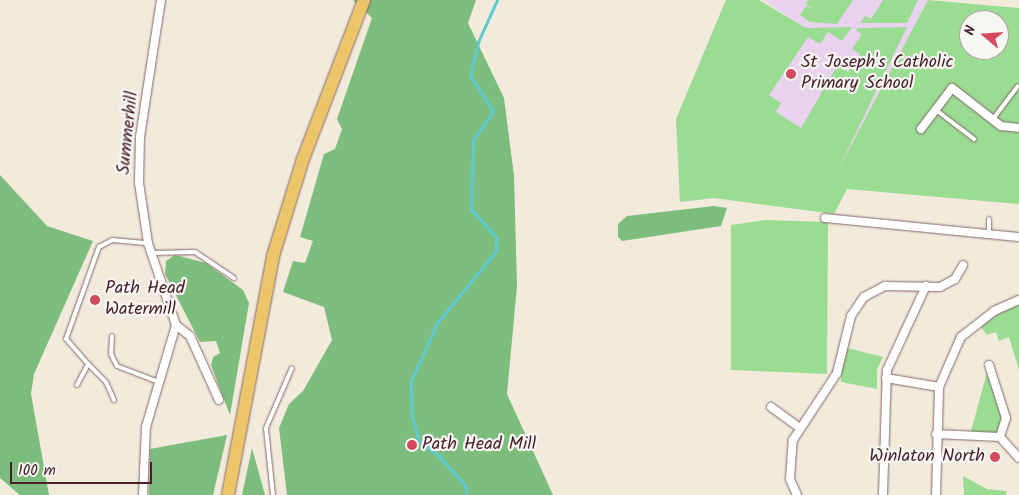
<!DOCTYPE html>
<html>
<head>
<meta charset="utf-8">
<style>
	body { margin:0 }
	#map { position:relative; width:1019px; height:495px; overflow:hidden; background:#f2ebdb; font-family:Kalam,sans-serif }
	div>[style] { position:absolute }
	.built>* { inset:0; background:#e9d2ed }
	.green>* { inset:0; background:#9bdc93 }
	.forest>* { inset:0; background:#7cbc7d }
	.stream>* { height:3px; margin:-1.5px; padding:0 1.5px; transform-origin:1.5px; border-radius:1.5px; background:#5dcad2 }
	.roads { filter:drop-shadow(0 0 1px #856669) drop-shadow(0 0 1px #856669) }
	.service>* { height:4px; margin:-2px; padding:0 2px; transform-origin:2px; border-radius:2px; background:#fff }
	.minor>* { height:8px; margin:-4px; padding:0 4px; transform-origin:4px; border-radius:4px; background:#fff }
	.primary>* { height:12px; margin:-6px; padding:0 6px; transform-origin:6px; border-radius:6px; background:#edc569 }
	.dots>* { width:14px; height:14px; translate:-50% -50%; box-sizing:border-box; border:2px solid #f6f6f2; border-radius:50% }
	span { translate:-50% -50%; white-space:nowrap; text-align:center; line-height:1.15; -webkit-text-stroke:4.5px #f6f6f2; paint-order:stroke }
	.poi-label { font-size:18px; color:#4a1f2b }
	.left { translate:0 -50%; text-align:left }
	.right { translate:-100% -50%; text-align:right }
	.street-label { font-size:18px; color:#4a1f2b }
	.north { position:absolute; left:959px; top:10px; width:50px; height:50px; box-sizing:border-box; background:#f6f6f2; border:1px solid #b1a0a2; border-radius:50%; rotate:288deg; font-size:14px; font-weight:700; line-height:20px; text-align:center; color:#4a1f2b }
	.north::after { content:''; display:block; margin:auto; width:18px; height:22px; background:#d1495b; clip-path:polygon(50% 0,100% 100%,50% 72%,0 100%) }
	.scale { position:absolute; left:10px; top:462px; width:142px; height:22px; box-sizing:border-box; border:2px solid #4a1f2b; border-top:0; padding-left:6px; font-size:15px; line-height:18px; white-space:nowrap; color:#4a1f2b; -webkit-text-stroke:4px #f6f6f2; paint-order:stroke }
</style>
</head>
<body>
<div id="map">
	<div class="built">
		<i style="clip-path:polygon(726px 0,759px 0,794px 21px,764px 0,928px 0,817px 211px,714px 198px,680px 202px,676px 119px)"></i>
	</div>
	<div class="green">
		<i style="clip-path:polygon(evenodd,726px 0,759px 0,806px 28px,852px 27px,842px 41px,828px 32px,820px 44px,808px 37px,769px 95px,781px 103px,776px 112px,801px 128px,837px 66px,848px 72px,860px 54px,852px 49px,862px 34px,856px 31px,858px 28px,907px 27px,837px 172px,928px 0,1019px 8px,1019px 204px,847px 189px,834px 214px,714px 198px,680px 202px,676px 119px,726px 0,969px 20px,999px 20px,999px 50px,969px 50px,969px 20px)"></i>
		<i style="clip-path:polygon(808px 0,853px 0,837px 24px,810px 22px,800px 15px,806px 6px,815px 10px,806px 4px)"></i>
		<i style="clip-path:polygon(883px 0,918px 0,907px 23px,860px 23px,865px 16px,871px 19px)"></i>
		<i style="clip-path:polygon(765px 220px,828px 222px,827px 374px,731px 370px,731px 225px)"></i>
		<i style="clip-path:polygon(1019px 300px,1019px 370px,1009px 337px,999px 341px,996px 332px,987px 335px,978px 323px)"></i>
		<i style="clip-path:polygon(847px 348px,883px 357px,877px 370px,877px 389px,841px 382px,841px 361px)"></i>
		<i style="clip-path:polygon(989px 365px,1006px 418px,1000px 437px,970px 435px)"></i>
		<i style="clip-path:polygon(963px 476px,987px 489px,1006px 491px,1007px 495px,964px 495px)"></i>
	</div>
	<div class="forest">
		<i style="clip-path:polygon(353px 0,476px 0,468px 23px,504px 98px,514px 176px,517px 286px,507px 394px,553px 495px,287px 495px,279px 428px,289px 404px,303px 391px,332px 340px,324px 307px,283px 292px,293px 261px,305px 263px,313px 241px,300px 237px,324px 154px,335px 149px,342px 129px,337px 119px,372px 18px)"></i>
		<i style="clip-path:polygon(0 175px,47px 226px,93px 241px,34px 374px,31px 394px,49px 495px,20px 495px,0 478px)"></i>
		<i style="clip-path:polygon(714px 206px,727px 208px,721px 226px,622px 241px,618px 237px,618px 224px,627px 216px)"></i>
		<i style="clip-path:polygon(175px 255px,206px 263px,243px 290px,249px 303px,230px 415px,211px 365px,213px 357px,220px 353px,216px 341px,200px 342px,165px 274px,166px 261px)"></i>
		<i style="clip-path:polygon(227px 435px,213px 495px,149px 495px,150px 449px)"></i>
		<i style="clip-path:polygon(252px 448px,265px 495px,242px 495px)"></i>
	</div>
	<div class="stream">
		<i style="left:467px;top:495px;width:10px;rotate:-101deg"></i>
		<i style="left:465px;top:485px;width:39px;rotate:-132deg"></i>
		<i style="left:439px;top:456px;width:25px;rotate:-143deg"></i>
		<i style="left:419px;top:441px;width:26px;rotate:-106deg"></i>
		<i style="left:412px;top:416px;width:35px;rotate:-92deg"></i>
		<i style="left:411px;top:381px;width:64px;rotate:-65.9deg"></i>
		<i style="left:437px;top:323px;width:93px;rotate:-50.7deg"></i>
		<i style="left:496px;top:251px;width:14px;rotate:-90deg"></i>
		<i style="left:496px;top:237px;width:38px;rotate:-132deg"></i>
		<i style="left:471px;top:209px;width:69px;rotate:-88.3deg"></i>
		<i style="left:473px;top:140px;width:35px;rotate:-55deg"></i>
		<i style="left:493px;top:111px;width:43px;rotate:-122.6deg"></i>
		<i style="left:470px;top:75px;width:34px;rotate:-76deg"></i>
		<i style="left:478px;top:42px;width:46px;rotate:-65.7deg"></i>
	</div>
	<div class="roads">
		<div class="service">
			<i style="left:936px;top:110px;width:48px;rotate:37.3deg"></i>
			<i style="left:993px;top:119px;width:41px;rotate:-52.9deg"></i>
			<i style="left:989px;top:234px;width:15px;rotate:-90deg"></i>
			<i style="left:151px;top:253px;width:44px;rotate:-1.3deg"></i>
			<i style="left:195px;top:252px;width:47px;rotate:33.7deg"></i>
			<i style="left:112px;top:336px;width:18px;rotate:93deg"></i>
			<i style="left:111px;top:354px;width:13px;rotate:63deg"></i>
			<i style="left:117px;top:366px;width:45px;rotate:20.9deg"></i>
			<i style="left:88px;top:364px;width:25px;rotate:45deg"></i>
			<i style="left:106px;top:382px;width:20px;rotate:66deg"></i>
			<i style="left:77px;top:385px;width:24px;rotate:-62deg"></i>
			<i style="left:88px;top:364px;width:33px;rotate:-131deg"></i>
			<i style="left:66px;top:339px;width:98px;rotate:-70.3deg"></i>
			<i style="left:99px;top:247px;width:15px;rotate:-28deg"></i>
			<i style="left:112px;top:240px;width:36px;rotate:5deg"></i>
			<i style="left:273px;top:495px;width:67px;rotate:-96deg"></i>
			<i style="left:266px;top:428px;width:65px;rotate:-66.6deg"></i>
		</div>
		<div class="minor">
			<i style="left:921px;top:129px;width:51px;rotate:-52.9deg"></i>
			<i style="left:952px;top:88px;width:62px;rotate:37.8deg"></i>
			<i style="left:1001px;top:126px;width:18px;rotate:6deg"></i>
			<i style="left:825px;top:218px;width:195px;rotate:5.6deg"></i>
			<i style="left:176px;top:325px;width:18px;rotate:38deg"></i>
			<i style="left:190px;top:336px;width:70px;rotate:65.6deg"></i>
			<i style="left:989px;top:365px;width:56px;rotate:72.2deg"></i>
			<i style="left:1006px;top:418px;width:20px;rotate:108deg"></i>
			<i style="left:886px;top:378px;width:54px;rotate:9.6deg"></i>
			<i style="left:771px;top:407px;width:34px;rotate:36deg"></i>
			<i style="left:936px;top:434px;width:64px;rotate:2.7deg"></i>
			<i style="left:1000px;top:437px;width:28px;rotate:48deg"></i>
			<i style="left:143px;top:495px;width:68px;rotate:-87.5deg"></i>
			<i style="left:146px;top:427px;width:106px;rotate:-73.6deg"></i>
			<i style="left:176px;top:325px;width:87px;rotate:-108.9deg"></i>
			<i style="left:148px;top:243px;width:61px;rotate:-98.5deg"></i>
			<i style="left:139px;top:183px;width:46px;rotate:-88.8deg"></i>
			<i style="left:140px;top:137px;width:139px;rotate:-81.3deg"></i>
			<i style="left:797px;top:495px;width:17px;rotate:-114deg"></i>
			<i style="left:790px;top:479px;width:39px;rotate:-86deg"></i>
			<i style="left:793px;top:440px;width:80px;rotate:-56.7deg"></i>
			<i style="left:837px;top:373px;width:59px;rotate:-76.2deg"></i>
			<i style="left:851px;top:316px;width:23px;rotate:-56deg"></i>
			<i style="left:864px;top:297px;width:24px;rotate:-28deg"></i>
			<i style="left:885px;top:286px;width:55px;rotate:1deg"></i>
			<i style="left:940px;top:287px;width:17px;rotate:-28deg"></i>
			<i style="left:955px;top:279px;width:16px;rotate:-60deg"></i>
			<i style="left:883px;top:495px;width:125px;rotate:-88.2deg"></i>
			<i style="left:887px;top:370px;width:93px;rotate:-65.1deg"></i>
			<i style="left:936px;top:495px;width:108px;rotate:-88.4deg"></i>
			<i style="left:939px;top:387px;width:55px;rotate:-66.3deg"></i>
			<i style="left:961px;top:337px;width:42px;rotate:-38.2deg"></i>
			<i style="left:994px;top:311px;width:27px;rotate:-24deg"></i>
		</div>
		<div class="primary">
			<i style="left:228px;top:495px;width:243px;rotate:-79.3deg"></i>
			<i style="left:273px;top:256px;width:102px;rotate:-72.8deg"></i>
			<i style="left:303px;top:159px;width:170px;rotate:-69deg"></i>
		</div>
	</div>
	<div class="dots">
		<i style="left:791px;top:74px;background:#d1495b"></i>
		<i style="left:95px;top:300px;background:#d1495b"></i>
		<i style="left:412px;top:445px;background:#d1495b"></i>
		<i style="left:995px;top:457px;background:#d1495b"></i>
	</div>
	<div class="poi-label">
		<span class="left" style="left:801px;top:74px">St Joseph's Catholic<br>Primary School</span>
		<span class="left" style="left:105px;top:300px">Path Head<br>Watermill</span>
		<span class="left" style="left:422px;top:445px">Path Head Mill</span>
		<span class="right" style="left:985px;top:457px">Winlaton North</span>
	</div>
	<div class="street-label">
		<span style="left:129px;top:133px;rotate:-84deg">Summerhill</span>
	</div>
	<div class="north">N</div>
	<div class="scale">100 m</div>
</div>
</body>
</html>
